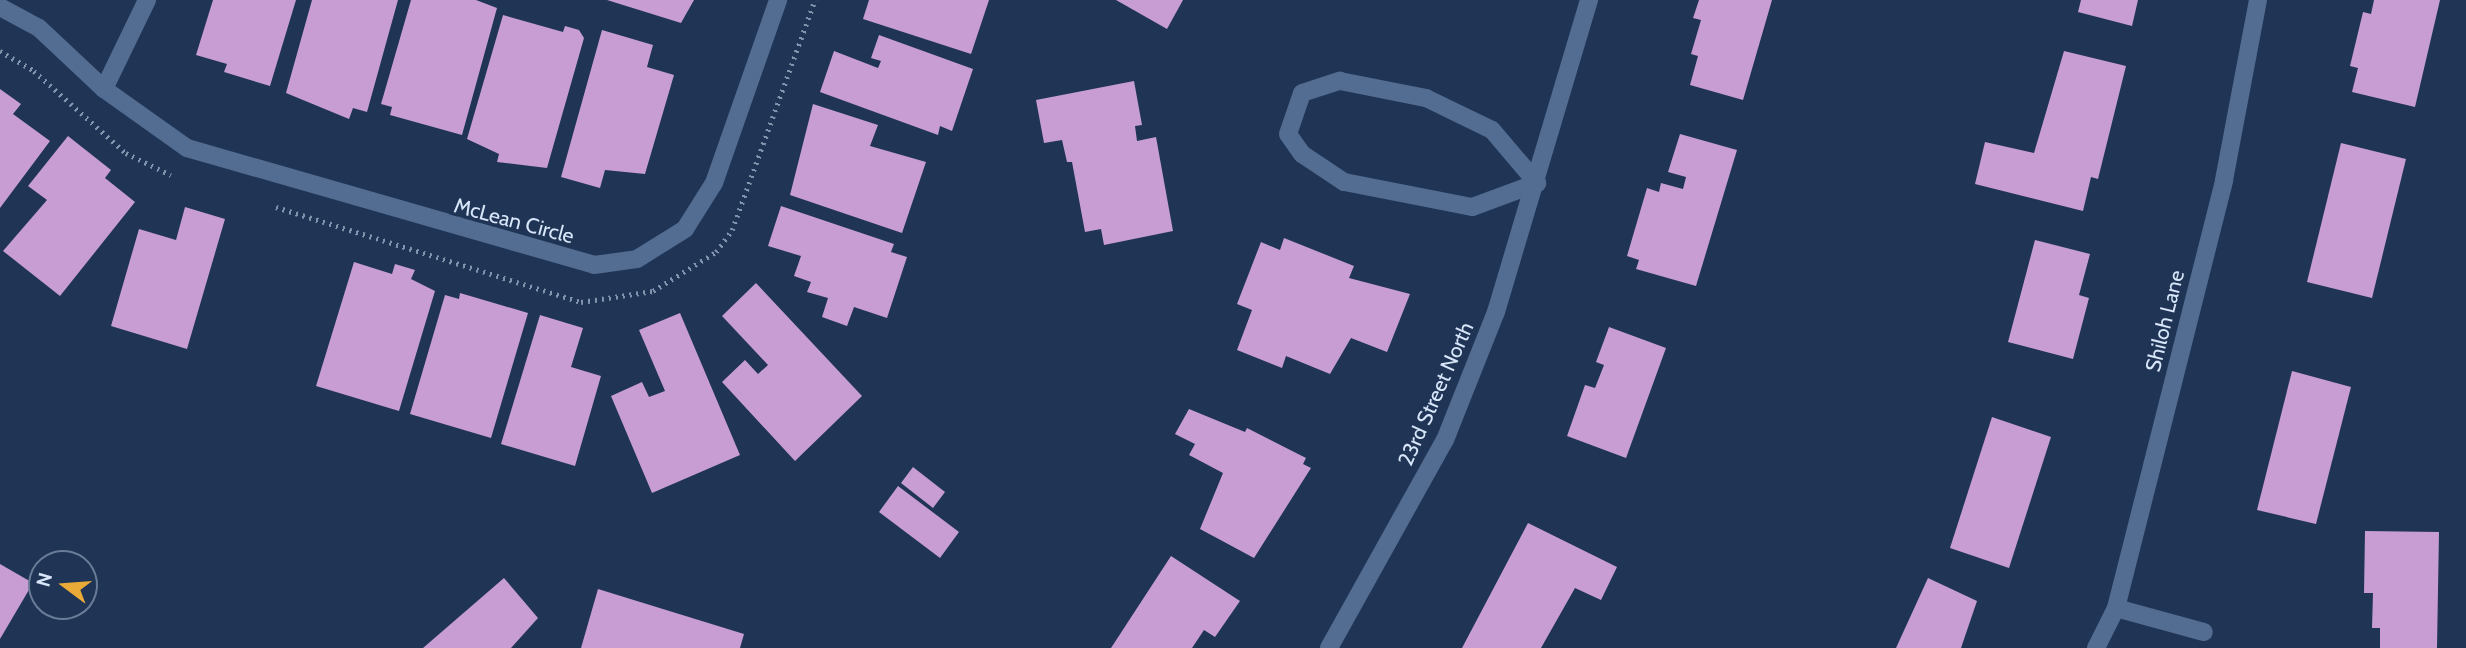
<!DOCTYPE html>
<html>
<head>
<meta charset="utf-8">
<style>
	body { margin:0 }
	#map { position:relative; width:2466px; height:648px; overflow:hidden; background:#203555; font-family:Cabin,sans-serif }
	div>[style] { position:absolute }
	.building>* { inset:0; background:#c79dd4 }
	.path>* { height:4.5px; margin-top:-2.25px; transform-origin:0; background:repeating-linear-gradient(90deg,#8293ad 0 2px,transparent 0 7px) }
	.minor>* { height:18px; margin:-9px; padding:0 9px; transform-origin:9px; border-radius:9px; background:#526c92 }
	span { translate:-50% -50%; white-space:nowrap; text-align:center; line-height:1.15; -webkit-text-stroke:7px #203555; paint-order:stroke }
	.street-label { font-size:21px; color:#d8e6fa }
	.north { position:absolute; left:28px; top:550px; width:70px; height:70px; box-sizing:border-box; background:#203555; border:2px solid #6a7c97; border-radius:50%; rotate:286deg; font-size:19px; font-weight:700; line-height:28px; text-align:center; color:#d8e6fa }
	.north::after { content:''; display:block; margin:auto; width:24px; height:32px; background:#e9aa38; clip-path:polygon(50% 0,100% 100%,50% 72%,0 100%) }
</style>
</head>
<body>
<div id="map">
	<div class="building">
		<i style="clip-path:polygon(213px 0,296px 0,270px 86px,224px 72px,227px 64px,196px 55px)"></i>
		<i style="clip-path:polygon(312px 0,398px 0,367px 112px,353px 108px,349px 119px,286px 93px)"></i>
		<i style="clip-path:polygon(411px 0,476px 0,497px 8px,462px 135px,390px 115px,392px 107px,381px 104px)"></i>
		<i style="clip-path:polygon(607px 0,694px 0,681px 23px)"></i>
		<i style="clip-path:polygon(869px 0,989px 0,971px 54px,863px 19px)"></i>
		<i style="clip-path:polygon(1116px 0,1183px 0,1167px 29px)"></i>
		<i style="clip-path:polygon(1699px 0,1772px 0,1743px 100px,1690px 85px,1698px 56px,1691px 54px,1701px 20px,1693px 18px)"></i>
		<i style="clip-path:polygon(2081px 0,2138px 0,2132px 26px,2078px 12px)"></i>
		<i style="clip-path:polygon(2374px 0,2440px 0,2415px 107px,2352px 92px,2358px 68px,2350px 66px,2363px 12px,2371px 14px)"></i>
		<i style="clip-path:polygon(503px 15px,563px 32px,565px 26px,579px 30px,584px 38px,547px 168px,497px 162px,499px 154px,467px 139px)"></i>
		<i style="clip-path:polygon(602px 30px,653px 45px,647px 67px,674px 75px,645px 174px,605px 170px,600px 188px,561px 177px)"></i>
		<i style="clip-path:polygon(879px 35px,973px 69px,952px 131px,940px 126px,938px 135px,820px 92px,834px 51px,878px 68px,881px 61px,871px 58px)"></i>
		<i style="clip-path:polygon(2064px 51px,2126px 66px,2098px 179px,2091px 177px,2083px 211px,1975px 184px,1985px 142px,2034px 153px)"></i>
		<i style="clip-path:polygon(1134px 81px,1142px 125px,1135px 126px,1137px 141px,1156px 137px,1173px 231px,1104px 245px,1101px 229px,1085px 232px,1072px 162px,1067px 162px,1062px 140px,1044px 143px,1036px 100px)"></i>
		<i style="clip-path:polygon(0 89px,21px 104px,13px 114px,50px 141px,0 208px)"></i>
		<i style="clip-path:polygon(813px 104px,878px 125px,870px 146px,926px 162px,902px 233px,790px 195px)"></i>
		<i style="clip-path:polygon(1680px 134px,1737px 150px,1696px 286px,1636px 269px,1639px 260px,1627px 256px,1647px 188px,1659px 192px,1661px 183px,1683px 189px,1686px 177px,1668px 172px)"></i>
		<i style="clip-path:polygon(68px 136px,111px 170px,105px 178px,135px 202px,60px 296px,3px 251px,47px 200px,28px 186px)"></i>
		<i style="clip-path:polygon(2341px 143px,2406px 159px,2372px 298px,2307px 282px)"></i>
		<i style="clip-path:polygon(781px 206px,894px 244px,891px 252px,907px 257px,887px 318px,854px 307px,847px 326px,822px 317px,828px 298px,807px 292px,811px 282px,794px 276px,801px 256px,768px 246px)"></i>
		<i style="clip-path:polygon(185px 207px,225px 219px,187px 349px,111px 326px,139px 229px,176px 240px)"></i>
		<i style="clip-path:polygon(1284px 238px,1354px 266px,1349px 278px,1410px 294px,1387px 352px,1351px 338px,1330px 374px,1286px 356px,1282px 368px,1237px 350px,1252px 310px,1237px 304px,1261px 242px,1280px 250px)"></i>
		<i style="clip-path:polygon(2035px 240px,2090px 254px,2079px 295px,2089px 298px,2073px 359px,2008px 342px)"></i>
		<i style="clip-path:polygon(354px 262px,392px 274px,395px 264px,415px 270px,411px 279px,435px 291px,399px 411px,316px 386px)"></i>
		<i style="clip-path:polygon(756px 283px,862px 396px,795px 461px,722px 382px,745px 360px,758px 374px,768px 365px,722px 316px)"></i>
		<i style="clip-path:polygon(460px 293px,528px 313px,491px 438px,410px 414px,445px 295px,459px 299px)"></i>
		<i style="clip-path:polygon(680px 313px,740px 455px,652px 493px,611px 396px,642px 382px,649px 397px,665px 391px,639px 330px)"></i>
		<i style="clip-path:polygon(540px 315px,583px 328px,571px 367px,601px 376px,575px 466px,501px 444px)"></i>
		<i style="clip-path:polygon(1609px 327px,1666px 348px,1626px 458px,1567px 436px,1585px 385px,1595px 388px,1604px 365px,1596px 362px)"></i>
		<i style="clip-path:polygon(2292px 371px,2351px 387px,2316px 524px,2257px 510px)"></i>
		<i style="clip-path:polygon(1189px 409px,1245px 432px,1247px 428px,1306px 458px,1303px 464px,1311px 468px,1254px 558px,1200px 529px,1223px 473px,1189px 455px,1195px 444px,1175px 434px)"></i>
		<i style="clip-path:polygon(1992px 417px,2051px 437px,2009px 568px,1950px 548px)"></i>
		<i style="clip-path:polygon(913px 467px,945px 492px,933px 508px,901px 483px)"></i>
		<i style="clip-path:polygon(898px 486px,959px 532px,940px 558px,879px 512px)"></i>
		<i style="clip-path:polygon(1528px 523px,1617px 567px,1601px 600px,1575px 588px,1541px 648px,1462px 648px)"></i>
		<i style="clip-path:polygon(2365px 531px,2439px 532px,2437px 648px,2380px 648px,2380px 628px,2372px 628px,2373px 593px,2364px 593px)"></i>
		<i style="clip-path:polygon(1171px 556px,1240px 601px,1215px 637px,1204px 630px,1192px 648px,1111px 648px)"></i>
		<i style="clip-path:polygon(0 564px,33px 583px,0 639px)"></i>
		<i style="clip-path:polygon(504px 578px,538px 618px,511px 648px,423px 648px)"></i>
		<i style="clip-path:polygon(1928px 578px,1977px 601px,1961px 648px,1896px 648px)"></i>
		<i style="clip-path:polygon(598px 589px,744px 634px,740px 648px,581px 648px)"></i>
	</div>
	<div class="path">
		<i style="left:0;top:51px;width:39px;rotate:30deg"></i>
		<i style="left:34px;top:71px;width:123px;rotate:41.7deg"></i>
		<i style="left:126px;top:153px;width:50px;rotate:26.1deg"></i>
		<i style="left:276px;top:207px;width:319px;rotate:17.3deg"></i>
		<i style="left:581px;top:302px;width:73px;rotate:-8.7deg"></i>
		<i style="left:653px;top:291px;width:74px;rotate:-31.8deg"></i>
		<i style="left:716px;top:252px;width:27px;rotate:-54deg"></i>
		<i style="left:732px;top:230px;width:245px;rotate:-70.2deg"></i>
	</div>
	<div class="minor">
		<i style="left:147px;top:0;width:99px;rotate:115.8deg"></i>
		<i style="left:104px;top:89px;width:102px;rotate:35.4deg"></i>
		<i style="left:187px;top:148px;width:423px;rotate:16deg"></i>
		<i style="left:594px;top:265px;width:43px;rotate:-7.9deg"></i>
		<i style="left:637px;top:259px;width:57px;rotate:-32deg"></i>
		<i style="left:685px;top:229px;width:54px;rotate:-57.8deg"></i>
		<i style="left:714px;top:183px;width:194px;rotate:-70.7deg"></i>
		<i style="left:0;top:7px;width:44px;rotate:28.3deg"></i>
		<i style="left:39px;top:28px;width:89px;rotate:43.2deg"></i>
		<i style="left:1340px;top:81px;width:88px;rotate:11.2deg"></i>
		<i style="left:1426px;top:98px;width:73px;rotate:25.9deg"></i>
		<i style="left:1492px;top:130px;width:70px;rotate:49.7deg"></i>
		<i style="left:1537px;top:183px;width:69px;rotate:159.7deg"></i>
		<i style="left:1472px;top:207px;width:130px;rotate:-168.9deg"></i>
		<i style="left:1344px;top:182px;width:50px;rotate:-146.3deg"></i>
		<i style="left:1302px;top:154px;width:24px;rotate:-125deg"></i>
		<i style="left:1288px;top:134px;width:43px;rotate:-71.1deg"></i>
		<i style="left:1302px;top:93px;width:40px;rotate:-18deg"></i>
		<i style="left:2116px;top:608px;width:91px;rotate:15.3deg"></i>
		<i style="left:1329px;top:648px;width:238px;rotate:-60.9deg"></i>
		<i style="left:1445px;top:440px;width:138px;rotate:-68.3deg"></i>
		<i style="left:1496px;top:312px;width:326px;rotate:-73.4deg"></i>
		<i style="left:2096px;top:648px;width:45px;rotate:-63.4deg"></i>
		<i style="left:2116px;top:608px;width:441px;rotate:-75.8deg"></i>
		<i style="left:2224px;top:180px;width:183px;rotate:-79.3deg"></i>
	</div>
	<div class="street-label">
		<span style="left:514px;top:221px;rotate:15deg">McLean Circle</span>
		<span style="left:2165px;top:321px;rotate:-76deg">Shiloh Lane</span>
		<span style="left:1436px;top:394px;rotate:-66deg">23rd Street North</span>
	</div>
	<div class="north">N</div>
</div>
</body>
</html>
